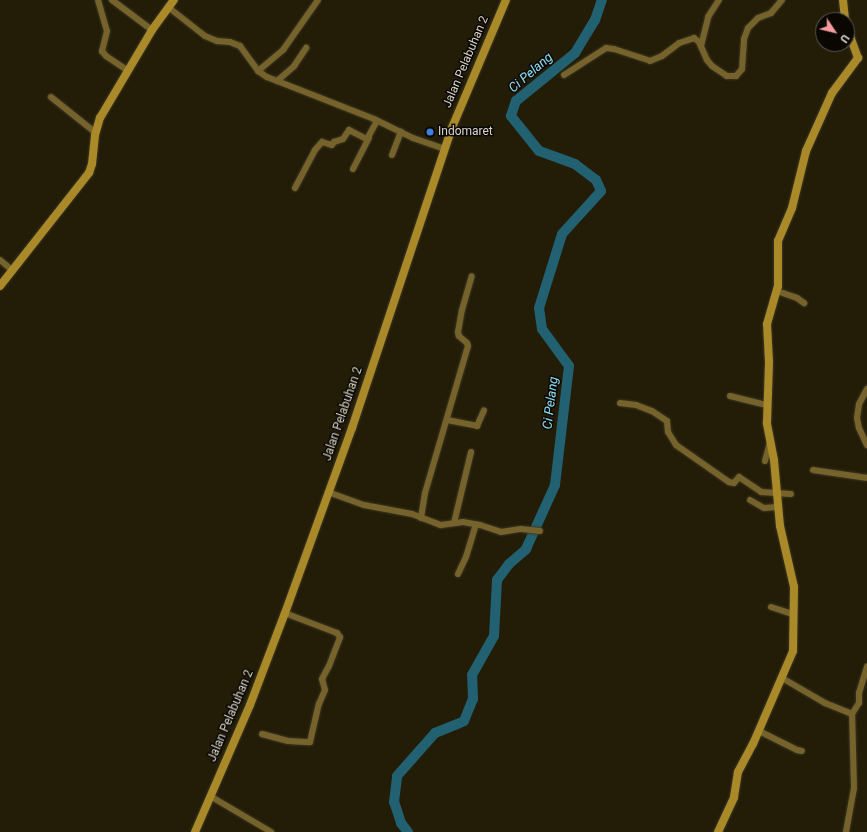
<!DOCTYPE html>
<html>
<head>
<meta charset="utf-8">
<style>
	body { margin:0 }
	#map { position:relative; width:867px; height:832px; overflow:hidden; background:#231d08; font-family:Roboto,sans-serif }
	div>[style] { position:absolute }
	.river>* { height:10px; margin:-5px; padding:0 5px; transform-origin:5px; border-radius:5px; background:#226171 }
	.roads { filter:drop-shadow(0 0 1px #3d3723) drop-shadow(0 0 1px #3d3723) }
	.street>* { height:6px; margin:-3px; padding:0 3px; transform-origin:3px; border-radius:3px; background:#76622b }
	.secondary>* { height:8px; margin:-4px; padding:0 4px; transform-origin:4px; border-radius:4px; background:#a98928 }
	.dots>* { width:11px; height:11px; translate:-50% -50%; box-sizing:border-box; border:2px solid #0a0702; border-radius:50% }
	span { translate:-50% -50%; white-space:nowrap; text-align:center; line-height:1.15; -webkit-text-stroke:3px #0a0702; paint-order:stroke }
	.street-label { font-size:12px; color:#dad7ca }
	.poi-label { font-size:12px; color:#dad7ca }
	.left { translate:0 -50%; text-align:left }
	.water-label { font-size:13px; color:#8ee0f6; font-style:italic }
	.north { position:absolute; left:815px; top:12px; width:40px; height:40px; box-sizing:border-box; background:#0a0702; border:1px solid #5d5a52; border-radius:50%; rotate:125deg; font-size:11px; font-weight:700; line-height:16px; text-align:center; color:#dad7ca }
	.north::after { content:''; display:block; margin:auto; width:14px; height:18px; background:#f59b9d; clip-path:polygon(50% 0,100% 100%,50% 72%,0 100%) }
</style>
</head>
<body>
<div id="map">
	<div class="river">
		<i style="left:408px;top:832px;width:11px;rotate:-128deg"></i>
		<i style="left:401px;top:823px;width:22px;rotate:-108deg"></i>
		<i style="left:394px;top:802px;width:26px;rotate:-83deg"></i>
		<i style="left:397px;top:776px;width:57px;rotate:-48.5deg"></i>
		<i style="left:435px;top:733px;width:31px;rotate:-22deg"></i>
		<i style="left:464px;top:721px;width:24px;rotate:-68deg"></i>
		<i style="left:473px;top:699px;width:24px;rotate:-92deg"></i>
		<i style="left:472px;top:675px;width:45px;rotate:-60.6deg"></i>
		<i style="left:494px;top:636px;width:56px;rotate:-86.9deg"></i>
		<i style="left:497px;top:580px;width:20px;rotate:-53deg"></i>
		<i style="left:509px;top:564px;width:23px;rotate:-41deg"></i>
		<i style="left:526px;top:549px;width:70px;rotate:-65.6deg"></i>
		<i style="left:555px;top:485px;width:120px;rotate:-83.3deg"></i>
		<i style="left:569px;top:366px;width:46px;rotate:-126.1deg"></i>
		<i style="left:542px;top:329px;width:21px;rotate:-98deg"></i>
		<i style="left:539px;top:308px;width:77px;rotate:-72.7deg"></i>
		<i style="left:562px;top:234px;width:58px;rotate:-47.8deg"></i>
		<i style="left:601px;top:191px;width:12px;rotate:-114deg"></i>
		<i style="left:596px;top:180px;width:26px;rotate:-143deg"></i>
		<i style="left:575px;top:164px;width:38px;rotate:-160deg"></i>
		<i style="left:539px;top:151px;width:45px;rotate:-128.7deg"></i>
		<i style="left:511px;top:116px;width:16px;rotate:-72deg"></i>
		<i style="left:516px;top:101px;width:76px;rotate:-39.1deg"></i>
		<i style="left:575px;top:53px;width:39px;rotate:-59deg"></i>
		<i style="left:595px;top:20px;width:21px;rotate:-71deg"></i>
	</div>
	<div class="roads">
		<div class="street">
			<i style="left:98px;top:0;width:32px;rotate:74deg"></i>
			<i style="left:107px;top:31px;width:21px;rotate:104deg"></i>
			<i style="left:102px;top:51px;width:6px;rotate:51deg"></i>
			<i style="left:106px;top:56px;width:27px;rotate:34deg"></i>
			<i style="left:112px;top:0;width:50px;rotate:36.9deg"></i>
			<i style="left:168px;top:7px;width:47px;rotate:38.1deg"></i>
			<i style="left:205px;top:36px;width:13px;rotate:23deg"></i>
			<i style="left:217px;top:41px;width:13px;rotate:4deg"></i>
			<i style="left:230px;top:42px;width:11px;rotate:22deg"></i>
			<i style="left:240px;top:46px;width:31px;rotate:54deg"></i>
			<i style="left:258px;top:71px;width:11px;rotate:34deg"></i>
			<i style="left:267px;top:77px;width:115px;rotate:21.4deg"></i>
			<i style="left:374px;top:119px;width:43px;rotate:26deg"></i>
			<i style="left:413px;top:138px;width:34px;rotate:19deg"></i>
			<i style="left:701px;top:46px;width:30px;rotate:-76deg"></i>
			<i style="left:708px;top:17px;width:20px;rotate:-57deg"></i>
			<i style="left:258px;top:71px;width:33px;rotate:-40deg"></i>
			<i style="left:283px;top:50px;width:61px;rotate:-55deg"></i>
			<i style="left:564px;top:75px;width:50px;rotate:-32.7deg"></i>
			<i style="left:606px;top:48px;width:8px;rotate:7deg"></i>
			<i style="left:614px;top:49px;width:38px;rotate:18deg"></i>
			<i style="left:650px;top:61px;width:13px;rotate:-23deg"></i>
			<i style="left:662px;top:56px;width:21px;rotate:-37deg"></i>
			<i style="left:679px;top:43px;width:16px;rotate:-18deg"></i>
			<i style="left:694px;top:38px;width:6px;rotate:39deg"></i>
			<i style="left:699px;top:42px;width:20px;rotate:66deg"></i>
			<i style="left:707px;top:60px;width:8px;rotate:50deg"></i>
			<i style="left:712px;top:66px;width:18px;rotate:34deg"></i>
			<i style="left:727px;top:76px;width:9px"></i>
			<i style="left:736px;top:76px;width:9px;rotate:-49deg"></i>
			<i style="left:742px;top:69px;width:30px;rotate:-86deg"></i>
			<i style="left:744px;top:39px;width:12px;rotate:-70deg"></i>
			<i style="left:748px;top:28px;width:14px;rotate:-45deg"></i>
			<i style="left:758px;top:18px;width:14px;rotate:-21deg"></i>
			<i style="left:771px;top:13px;width:17px;rotate:-50deg"></i>
			<i style="left:277px;top:81px;width:23px;rotate:-41deg"></i>
			<i style="left:294px;top:66px;width:22px;rotate:-56deg"></i>
			<i style="left:51px;top:97px;width:58px;rotate:38.7deg"></i>
			<i style="left:392px;top:155px;width:25px;rotate:-69deg"></i>
			<i style="left:353px;top:169px;width:35px;rotate:-63deg"></i>
			<i style="left:295px;top:188px;width:43px;rotate:-62.2deg"></i>
			<i style="left:315px;top:150px;width:11px;rotate:-49deg"></i>
			<i style="left:322px;top:142px;width:10px;rotate:17deg"></i>
			<i style="left:332px;top:145px;width:4px;rotate:-56deg"></i>
			<i style="left:334px;top:142px;width:9px;rotate:-18deg"></i>
			<i style="left:343px;top:139px;width:11px;rotate:-56deg"></i>
			<i style="left:349px;top:130px;width:20px;rotate:27deg"></i>
			<i style="left:367px;top:139px;width:21px;rotate:-61deg"></i>
			<i style="left:0;top:260px;width:16px;rotate:40deg"></i>
			<i style="left:777px;top:291px;width:21px;rotate:19deg"></i>
			<i style="left:797px;top:298px;width:9px;rotate:36deg"></i>
			<i style="left:867px;top:389px;width:17px;rotate:118deg"></i>
			<i style="left:859px;top:404px;width:14px;rotate:98deg"></i>
			<i style="left:857px;top:418px;width:10px;rotate:79deg"></i>
			<i style="left:859px;top:428px;width:19px;rotate:65deg"></i>
			<i style="left:730px;top:396px;width:38px;rotate:14deg"></i>
			<i style="left:620px;top:403px;width:16px;rotate:7deg"></i>
			<i style="left:636px;top:405px;width:17px;rotate:21deg"></i>
			<i style="left:652px;top:411px;width:18px;rotate:34deg"></i>
			<i style="left:667px;top:421px;width:11px;rotate:85deg"></i>
			<i style="left:668px;top:432px;width:15px;rotate:58deg"></i>
			<i style="left:676px;top:445px;width:65px;rotate:34.9deg"></i>
			<i style="left:729px;top:482px;width:5px;rotate:11deg"></i>
			<i style="left:734px;top:483px;width:8px;rotate:-50deg"></i>
			<i style="left:739px;top:477px;width:27px;rotate:34deg"></i>
			<i style="left:761px;top:492px;width:30px;rotate:4deg"></i>
			<i style="left:447px;top:420px;width:31px;rotate:11deg"></i>
			<i style="left:477px;top:426px;width:17px;rotate:-66deg"></i>
			<i style="left:765px;top:461px;width:20px;rotate:-75deg"></i>
			<i style="left:813px;top:470px;width:55px;rotate:8.4deg"></i>
			<i style="left:328px;top:492px;width:38px;rotate:20deg"></i>
			<i style="left:364px;top:505px;width:49px;rotate:10.6deg"></i>
			<i style="left:412px;top:514px;width:31px;rotate:21deg"></i>
			<i style="left:441px;top:525px;width:22px;rotate:-8deg"></i>
			<i style="left:463px;top:522px;width:17px;rotate:10deg"></i>
			<i style="left:480px;top:525px;width:22px;rotate:18deg"></i>
			<i style="left:501px;top:532px;width:20px;rotate:-9deg"></i>
			<i style="left:521px;top:529px;width:19px;rotate:6deg"></i>
			<i style="left:750px;top:500px;width:16px;rotate:30deg"></i>
			<i style="left:764px;top:508px;width:14px;rotate:-4deg"></i>
			<i style="left:421px;top:518px;width:25px;rotate:-81deg"></i>
			<i style="left:425px;top:493px;width:153px;rotate:-73.7deg"></i>
			<i style="left:468px;top:346px;width:3px;rotate:-108deg"></i>
			<i style="left:467px;top:343px;width:11px;rotate:-139deg"></i>
			<i style="left:459px;top:336px;width:4px;rotate:-104deg"></i>
			<i style="left:458px;top:332px;width:22px;rotate:-80deg"></i>
			<i style="left:462px;top:310px;width:35px;rotate:-74deg"></i>
			<i style="left:454px;top:523px;width:73px;rotate:-76.5deg"></i>
			<i style="left:458px;top:574px;width:19px;rotate:-65deg"></i>
			<i style="left:466px;top:557px;width:34px;rotate:-73deg"></i>
			<i style="left:771px;top:607px;width:23px;rotate:18deg"></i>
			<i style="left:782px;top:678px;width:50px;rotate:30.2deg"></i>
			<i style="left:825px;top:703px;width:29px;rotate:22deg"></i>
			<i style="left:852px;top:714px;width:13px;rotate:-58deg"></i>
			<i style="left:859px;top:703px;width:10px;rotate:-90deg"></i>
			<i style="left:859px;top:693px;width:28px;rotate:-73deg"></i>
			<i style="left:759px;top:731px;width:42px;rotate:26.6deg"></i>
			<i style="left:797px;top:750px;width:5px;rotate:11deg"></i>
			<i style="left:262px;top:734px;width:27px;rotate:15deg"></i>
			<i style="left:288px;top:741px;width:22px;rotate:3deg"></i>
			<i style="left:310px;top:742px;width:39px;rotate:-77deg"></i>
			<i style="left:319px;top:704px;width:15px;rotate:-67deg"></i>
			<i style="left:325px;top:690px;width:11px;rotate:-105deg"></i>
			<i style="left:322px;top:679px;width:15px;rotate:-62deg"></i>
			<i style="left:329px;top:666px;width:31px;rotate:-69deg"></i>
			<i style="left:340px;top:637px;width:5px;rotate:-127deg"></i>
			<i style="left:337px;top:633px;width:56px;rotate:-159deg"></i>
			<i style="left:210px;top:796px;width:71px;rotate:30.5deg"></i>
			<i style="left:846px;top:832px;width:45px;rotate:-79.7deg"></i>
			<i style="left:854px;top:788px;width:74px;rotate:-91.5deg"></i>
		</div>
		<div class="secondary">
			<i style="left:843px;top:0;width:20px;rotate:84deg"></i>
			<i style="left:0;top:286px;width:144px;rotate:-51.8deg"></i>
			<i style="left:89px;top:173px;width:9px;rotate:-72deg"></i>
			<i style="left:92px;top:164px;width:29px;rotate:-84deg"></i>
			<i style="left:95px;top:135px;width:18px;rotate:-74deg"></i>
			<i style="left:100px;top:118px;width:102px;rotate:-59.4deg"></i>
			<i style="left:152px;top:30px;width:37px;rotate:-54deg"></i>
			<i style="left:195px;top:832px;width:138px;rotate:-66.6deg"></i>
			<i style="left:250px;top:705px;width:98px;rotate:-69.2deg"></i>
			<i style="left:285px;top:613px;width:197px;rotate:-70.1deg"></i>
			<i style="left:352px;top:428px;width:314px;rotate:-71.6deg"></i>
			<i style="left:451px;top:130px;width:141px;rotate:-67.1deg"></i>
			<i style="left:718px;top:832px;width:38px;rotate:-65deg"></i>
			<i style="left:734px;top:797px;width:25px;rotate:-81deg"></i>
			<i style="left:738px;top:772px;width:32px;rotate:-62deg"></i>
			<i style="left:753px;top:744px;width:101px;rotate:-66.7deg"></i>
			<i style="left:793px;top:651px;width:64px;rotate:-89.1deg"></i>
			<i style="left:794px;top:587px;width:63px;rotate:-102.9deg"></i>
			<i style="left:780px;top:526px;width:66px;rotate:-95.2deg"></i>
			<i style="left:774px;top:460px;width:38px;rotate:-101deg"></i>
			<i style="left:767px;top:423px;width:61px;rotate:-88.1deg"></i>
			<i style="left:769px;top:362px;width:38px;rotate:-93deg"></i>
			<i style="left:767px;top:324px;width:40px;rotate:-74deg"></i>
			<i style="left:778px;top:286px;width:45px;rotate:-90deg"></i>
			<i style="left:778px;top:241px;width:36px;rotate:-67deg"></i>
			<i style="left:792px;top:208px;width:59px;rotate:-76.2deg"></i>
			<i style="left:806px;top:151px;width:64px;rotate:-65.9deg"></i>
			<i style="left:832px;top:93px;width:44px;rotate:-53.4deg"></i>
			<i style="left:858px;top:58px;width:33px;rotate:-110deg"></i>
		</div>
	</div>
	<div class="dots">
		<i style="left:430px;top:132px;background:#3f7fe0"></i>
	</div>
	<div class="street-label">
		<span style="left:466px;top:62px;rotate:-67deg">Jalan Pelabuhan 2</span>
		<span style="left:343px;top:414px;rotate:-71deg">Jalan Pelabuhan 2</span>
		<span style="left:231px;top:716px;rotate:-67deg">Jalan Pelabuhan 2</span>
	</div>
	<div class="poi-label">
		<span class="left" style="left:438px;top:132px">Indomaret</span>
	</div>
	<div class="water-label">
		<span style="left:531px;top:73px;rotate:-41deg">Ci Pelang</span>
		<span style="left:551px;top:403px;rotate:-83deg">Ci Pelang</span>
	</div>
	<div class="north">U</div>
</div>
</body>
</html>
